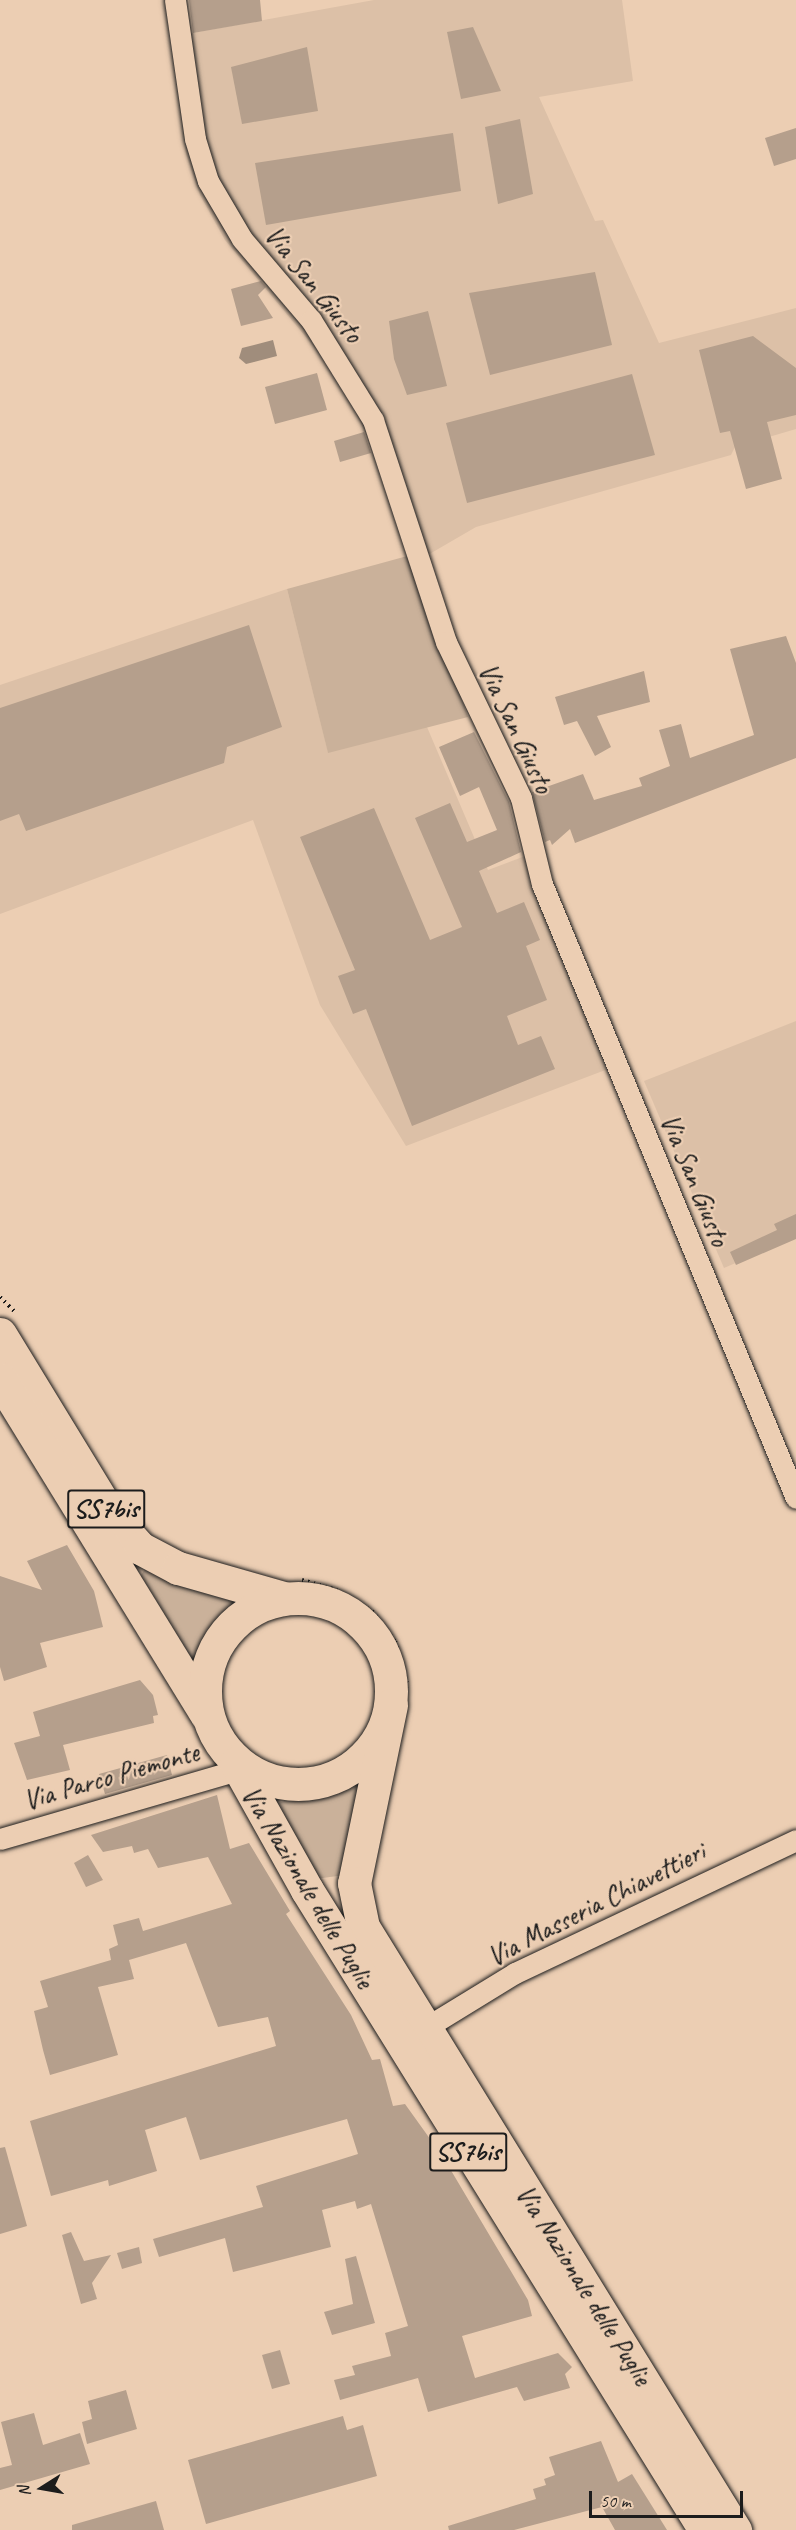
<!DOCTYPE html>
<html>
<head>
<meta charset="utf-8">
<style>
	body { margin:0 }
	#map { position:relative; width:796px; height:2530px; overflow:hidden; background:#ecceb3; font-family:Caveat,sans-serif }
	div>[style] { position:absolute }
	.built>* { inset:0; background:#dcc0a7 }
	.green>* { inset:0; background:#cab19a }
	.water>* { inset:0; background:#a08d7c }
	.building>* { inset:0; background:#b59f8c }
	.path>* { height:4px; margin-top:-2px; transform-origin:0; background:repeating-linear-gradient(90deg,#1c1c1c 0 1.5px,transparent 0 6px) }
	.roads { filter:drop-shadow(0 0 2px #1c1c1c) drop-shadow(0 0 2px #1c1c1c) }
	.street>* { height:21px; margin:-10.5px; padding:0 10.5px; transform-origin:10.5px; border-radius:10.5px; background:#ecceb3 }
	.primary>* { height:33px; margin:-16.5px; padding:0 16.5px; transform-origin:16.5px; border-radius:16.5px; background:#ecceb3 }
	.primary>.ring { margin:-16.5px; padding:0; box-sizing:content-box; background:none; border:33px solid #ecceb3; border-radius:50% }
	span { translate:-50% -50%; white-space:nowrap; text-align:center; line-height:1.15; -webkit-text-stroke:4.5px #ecceb3; paint-order:stroke }
	.shield-label span { padding:2px 4px; background:#ecceb3; border:2px solid; border-radius:4px; -webkit-text-stroke-width:0 }
	.shield-label { font-size:27px; color:#1c1c1c; font-weight:700 }
	.street-label { font-size:28px; color:#1c1c1c }
	.north { position:absolute; left:12px; top:2458px; width:60px; height:60px; -webkit-text-stroke:4px #ecceb3; paint-order:stroke; rotate:259deg; font-size:16px; font-weight:700; line-height:24px; text-align:center; color:#1c1c1c }
	.north::after { content:''; display:block; margin:auto; width:21px; height:27px; background:#1c1c1c; clip-path:polygon(50% 0,100% 100%,50% 72%,0 100%) }
	.scale { position:absolute; left:589px; top:2491px; width:154px; height:27px; box-sizing:border-box; border:3px solid #1c1c1c; border-top:0; padding-left:8px; font-size:18px; line-height:21px; white-space:nowrap; color:#1c1c1c; -webkit-text-stroke:4px #ecceb3; paint-order:stroke }
</style>
</head>
<body>
<div id="map">
	<div class="built">
		<i style="clip-path:polygon(374px 0,622px 0,633px 81px,539px 97px,595px 221px,603px 220px,659px 343px,796px 308px,796px 429px,735px 447px,731px 455px,476px 527px,414px 563px,378px 457px,335px 372px,225px 240px,200px 195px,186px 154px,170px 37px)"></i>
		<i style="clip-path:polygon(287px 589px,328px 752px,427px 727px,488px 870px,525px 856px,608px 1069px,406px 1146px,320px 1005px,253px 820px,0 914px,0 685px)"></i>
		<i style="clip-path:polygon(796px 1021px,796px 1237px,724px 1268px,644px 1081px)"></i>
	</div>
	<div class="green">
		<i style="clip-path:polygon(411px 555px,468px 717px,328px 753px,287px 589px)"></i>
		<i style="clip-path:polygon(148px 1565px,255px 1598px,221px 1624px,205px 1649px,196px 1679px,134px 1585px)"></i>
		<i style="clip-path:polygon(364px 1771px,345px 1875px,315px 1879px,271px 1805px,333px 1787px)"></i>
	</div>
	<div class="water">
		<i style="clip-path:polygon(273px 340px,277px 356px,246px 364px,239px 358px,242px 348px)"></i>
	</div>
	<div class="building">
		<i style="clip-path:polygon(189px 0,260px 0,262px 21px,193px 33px)"></i>
		<i style="clip-path:polygon(473px 27px,501px 91px,461px 99px,447px 32px)"></i>
		<i style="clip-path:polygon(307px 47px,318px 111px,242px 124px,231px 67px)"></i>
		<i style="clip-path:polygon(520px 119px,533px 194px,498px 204px,485px 127px)"></i>
		<i style="clip-path:polygon(796px 128px,796px 159px,774px 166px,765px 138px)"></i>
		<i style="clip-path:polygon(453px 133px,461px 191px,266px 225px,255px 163px)"></i>
		<i style="clip-path:polygon(595px 272px,612px 345px,490px 375px,469px 293px)"></i>
		<i style="clip-path:polygon(261px 281px,266px 287px,258px 295px,273px 318px,241px 326px,231px 289px)"></i>
		<i style="clip-path:polygon(428px 311px,447px 386px,407px 395px,394px 359px,389px 321px)"></i>
		<i style="clip-path:polygon(753px 336px,796px 368px,796px 415px,767px 422px,782px 479px,746px 489px,730px 431px,720px 433px,699px 350px)"></i>
		<i style="clip-path:polygon(317px 373px,327px 410px,275px 424px,265px 387px)"></i>
		<i style="clip-path:polygon(632px 374px,655px 455px,467px 503px,446px 423px)"></i>
		<i style="clip-path:polygon(364px 432px,371px 453px,340px 462px,334px 441px)"></i>
		<i style="clip-path:polygon(249px 625px,282px 727px,227px 747px,224px 763px,26px 831px,19px 814px,0 821px,0 708px)"></i>
		<i style="clip-path:polygon(786px 636px,796px 663px,796px 758px,575px 843px,570px 829px,552px 845px,550px 840px,545px 842px,532px 792px,583px 774px,594px 800px,642px 786px,639px 778px,670px 766px,659px 730px,681px 724px,690px 758px,754px 735px,730px 649px)"></i>
		<i style="clip-path:polygon(644px 671px,650px 702px,597px 716px,611px 747px,595px 756px,577px 721px,564px 725px,555px 697px)"></i>
		<i style="clip-path:polygon(474px 732px,509px 802px,521px 852px,479px 871px,497px 913px,524px 902px,540px 940px,526px 946px,547px 1000px,507px 1016px,518px 1045px,541px 1036px,555px 1069px,412px 1126px,366px 1009px,353px 1014px,338px 976px,355px 970px,300px 837px,374px 808px,430px 940px,462px 927px,415px 818px,450px 803px,467px 842px,497px 830px,479px 787px,460px 796px,439px 747px)"></i>
		<i style="clip-path:polygon(796px 1214px,796px 1239px,736px 1265px,730px 1252px,777px 1230px,774px 1224px)"></i>
		<i style="clip-path:polygon(67px 1545px,94px 1591px,103px 1627px,40px 1643px,47px 1667px,4px 1681px,0 1667px,0 1576px,42px 1590px,27px 1561px)"></i>
		<i style="clip-path:polygon(140px 1680px,153px 1695px,158px 1715px,153px 1716px,154px 1723px,63px 1745px,70px 1770px,27px 1780px,14px 1743px,40px 1736px,33px 1712px)"></i>
		<i style="clip-path:polygon(167px 1755px,172px 1775px,105px 1794px,99px 1774px)"></i>
		<i style="clip-path:polygon(217px 1795px,230px 1849px,249px 1843px,290px 1911px,286px 1914px,351px 2015px,372px 2060px,380px 2059px,393px 2106px,405px 2104px,443px 2157px,528px 2300px,532px 2316px,462px 2336px,475px 2378px,558px 2353px,572px 2367px,565px 2374px,570px 2388px,524px 2401px,517px 2387px,428px 2412px,418px 2378px,340px 2400px,334px 2380px,355px 2375px,352px 2366px,391px 2356px,385px 2333px,408px 2326px,371px 2204px,357px 2209px,355px 2201px,322px 2210px,331px 2247px,233px 2272px,225px 2238px,159px 2257px,153px 2239px,263px 2207px,256px 2186px,358px 2154px,347px 2119px,200px 2160px,186px 2117px,145px 2130px,157px 2171px,109px 2186px,108px 2180px,51px 2196px,30px 2121px,276px 2046px,268px 2017px,218px 2027px,186px 1943px,129px 1960px,134px 1979px,98px 1987px,118px 2055px,50px 2075px,43px 2050px,34px 2011px,48px 2007px,40px 1981px,111px 1960px,109px 1949px,118px 1945px,113px 1925px,139px 1918px,143px 1931px,232px 1904px,208px 1857px,158px 1868px,148px 1849px,134px 1853px,132px 1846px,103px 1852px,91px 1835px)"></i>
		<i style="clip-path:polygon(88px 1855px,103px 1880px,86px 1887px,74px 1863px)"></i>
		<i style="clip-path:polygon(5px 2147px,27px 2226px,0 2234px,0 2148px)"></i>
		<i style="clip-path:polygon(71px 2232px,84px 2261px,111px 2255px,92px 2283px,97px 2299px,81px 2304px,62px 2235px)"></i>
		<i style="clip-path:polygon(139px 2247px,142px 2263px,122px 2269px,117px 2253px)"></i>
		<i style="clip-path:polygon(356px 2256px,375px 2323px,332px 2335px,324px 2312px,353px 2304px,345px 2259px)"></i>
		<i style="clip-path:polygon(280px 2350px,290px 2384px,272px 2389px,262px 2355px)"></i>
		<i style="clip-path:polygon(126px 2390px,137px 2429px,87px 2444px,82px 2422px,92px 2419px,88px 2401px)"></i>
		<i style="clip-path:polygon(34px 2413px,43px 2445px,80px 2433px,90px 2464px,0 2490px,0 2468px,12px 2465px,1px 2422px)"></i>
		<i style="clip-path:polygon(343px 2416px,347px 2430px,363px 2425px,377px 2476px,206px 2524px,188px 2460px)"></i>
		<i style="clip-path:polygon(601px 2441px,618px 2482px,632px 2474px,667px 2530px,615px 2530px,602px 2507px,514px 2530px,449px 2530px,448px 2526px,536px 2499px,533px 2489px,546px 2485px,544px 2479px,555px 2475px,549px 2457px)"></i>
		<i style="clip-path:polygon(156px 2501px,164px 2530px,72px 2530px,72px 2525px)"></i>
	</div>
	<div class="path">
		<i style="left:0;top:1297px;width:20px;rotate:45deg"></i>
		<i style="left:302px;top:1580px;width:35px;rotate:16deg"></i>
		<i style="left:336px;top:1590px;width:42px;rotate:30.3deg"></i>
		<i style="left:372px;top:1611px;width:38px;rotate:53deg"></i>
		<i style="left:395px;top:1641px;width:48px;rotate:74.2deg"></i>
	</div>
	<div class="roads">
		<div class="street">
			<i style="left:175px;top:0;width:140px;rotate:81.8deg"></i>
			<i style="left:195px;top:139px;width:44px;rotate:72.8deg"></i>
			<i style="left:208px;top:181px;width:67px;rotate:59.6deg"></i>
			<i style="left:242px;top:239px;width:106px;rotate:49.6deg"></i>
			<i style="left:311px;top:320px;width:118px;rotate:58.2deg"></i>
			<i style="left:373px;top:420px;width:234px;rotate:71.8deg"></i>
			<i style="left:446px;top:642px;width:173px;rotate:64.3deg"></i>
			<i style="left:521px;top:798px;width:89px;rotate:76.3deg"></i>
			<i style="left:542px;top:884px;width:664px;rotate:67.53deg"></i>
			<i style="left:0;top:1839px;width:248px;rotate:-16.2deg"></i>
			<i style="left:430px;top:2033px;width:12px;rotate:-66deg"></i>
			<i style="left:435px;top:2022px;width:94px;rotate:-31.5deg"></i>
			<i style="left:515px;top:1973px;width:311px;rotate:-25.3deg"></i>
		</div>
		<div class="primary">
			<i style="left:0;top:1334px;width:213px;rotate:58.6deg"></i>
			<i style="left:111px;top:1516px;width:43px;rotate:47.8deg"></i>
			<i style="left:140px;top:1548px;width:43px;rotate:27.8deg"></i>
			<i style="left:178px;top:1568px;width:109px;rotate:15.9deg"></i>
			<i style="left:0;top:1379px;width:393px;rotate:58.4deg"></i>
			<i class="ring" style="left:205px;top:1598px;width:153px;height:153px"></i>
			<i style="left:391px;top:1705px;width:182px;rotate:101.7deg"></i>
			<i style="left:354px;top:1883px;width:45px;rotate:78.4deg"></i>
			<i style="left:363px;top:1927px;width:709px;rotate:58.33deg"></i>
			<i style="left:236px;top:1763px;width:145px;rotate:60.8deg"></i>
			<i style="left:307px;top:1890px;width:754px;rotate:58.12deg"></i>
		</div>
	</div>
	<div class="shield-label">
		<span style="left:106px;top:1509px">SS7bis</span>
		<span style="left:468px;top:2152px">SS7bis</span>
	</div>
	<div class="street-label">
		<span style="left:314px;top:284px;rotate:52deg">Via San Giusto</span>
		<span style="left:516px;top:728px;rotate:65deg">Via San Giusto</span>
		<span style="left:695px;top:1180px;rotate:68deg">Via San Giusto</span>
		<span style="left:111px;top:1776px;rotate:-16deg">Via Parco Piemonte</span>
		<span style="left:308px;top:1887px;rotate:59deg">Via Nazionale delle Puglie</span>
		<span style="left:596px;top:1904px;rotate:-27deg">Via Masseria Chiavettieri</span>
		<span style="left:584px;top:2285px;rotate:58deg">Via Nazionale delle Puglie</span>
	</div>
	<div class="north">N</div>
	<div class="scale">50 m</div>
</div>
</body>
</html>
